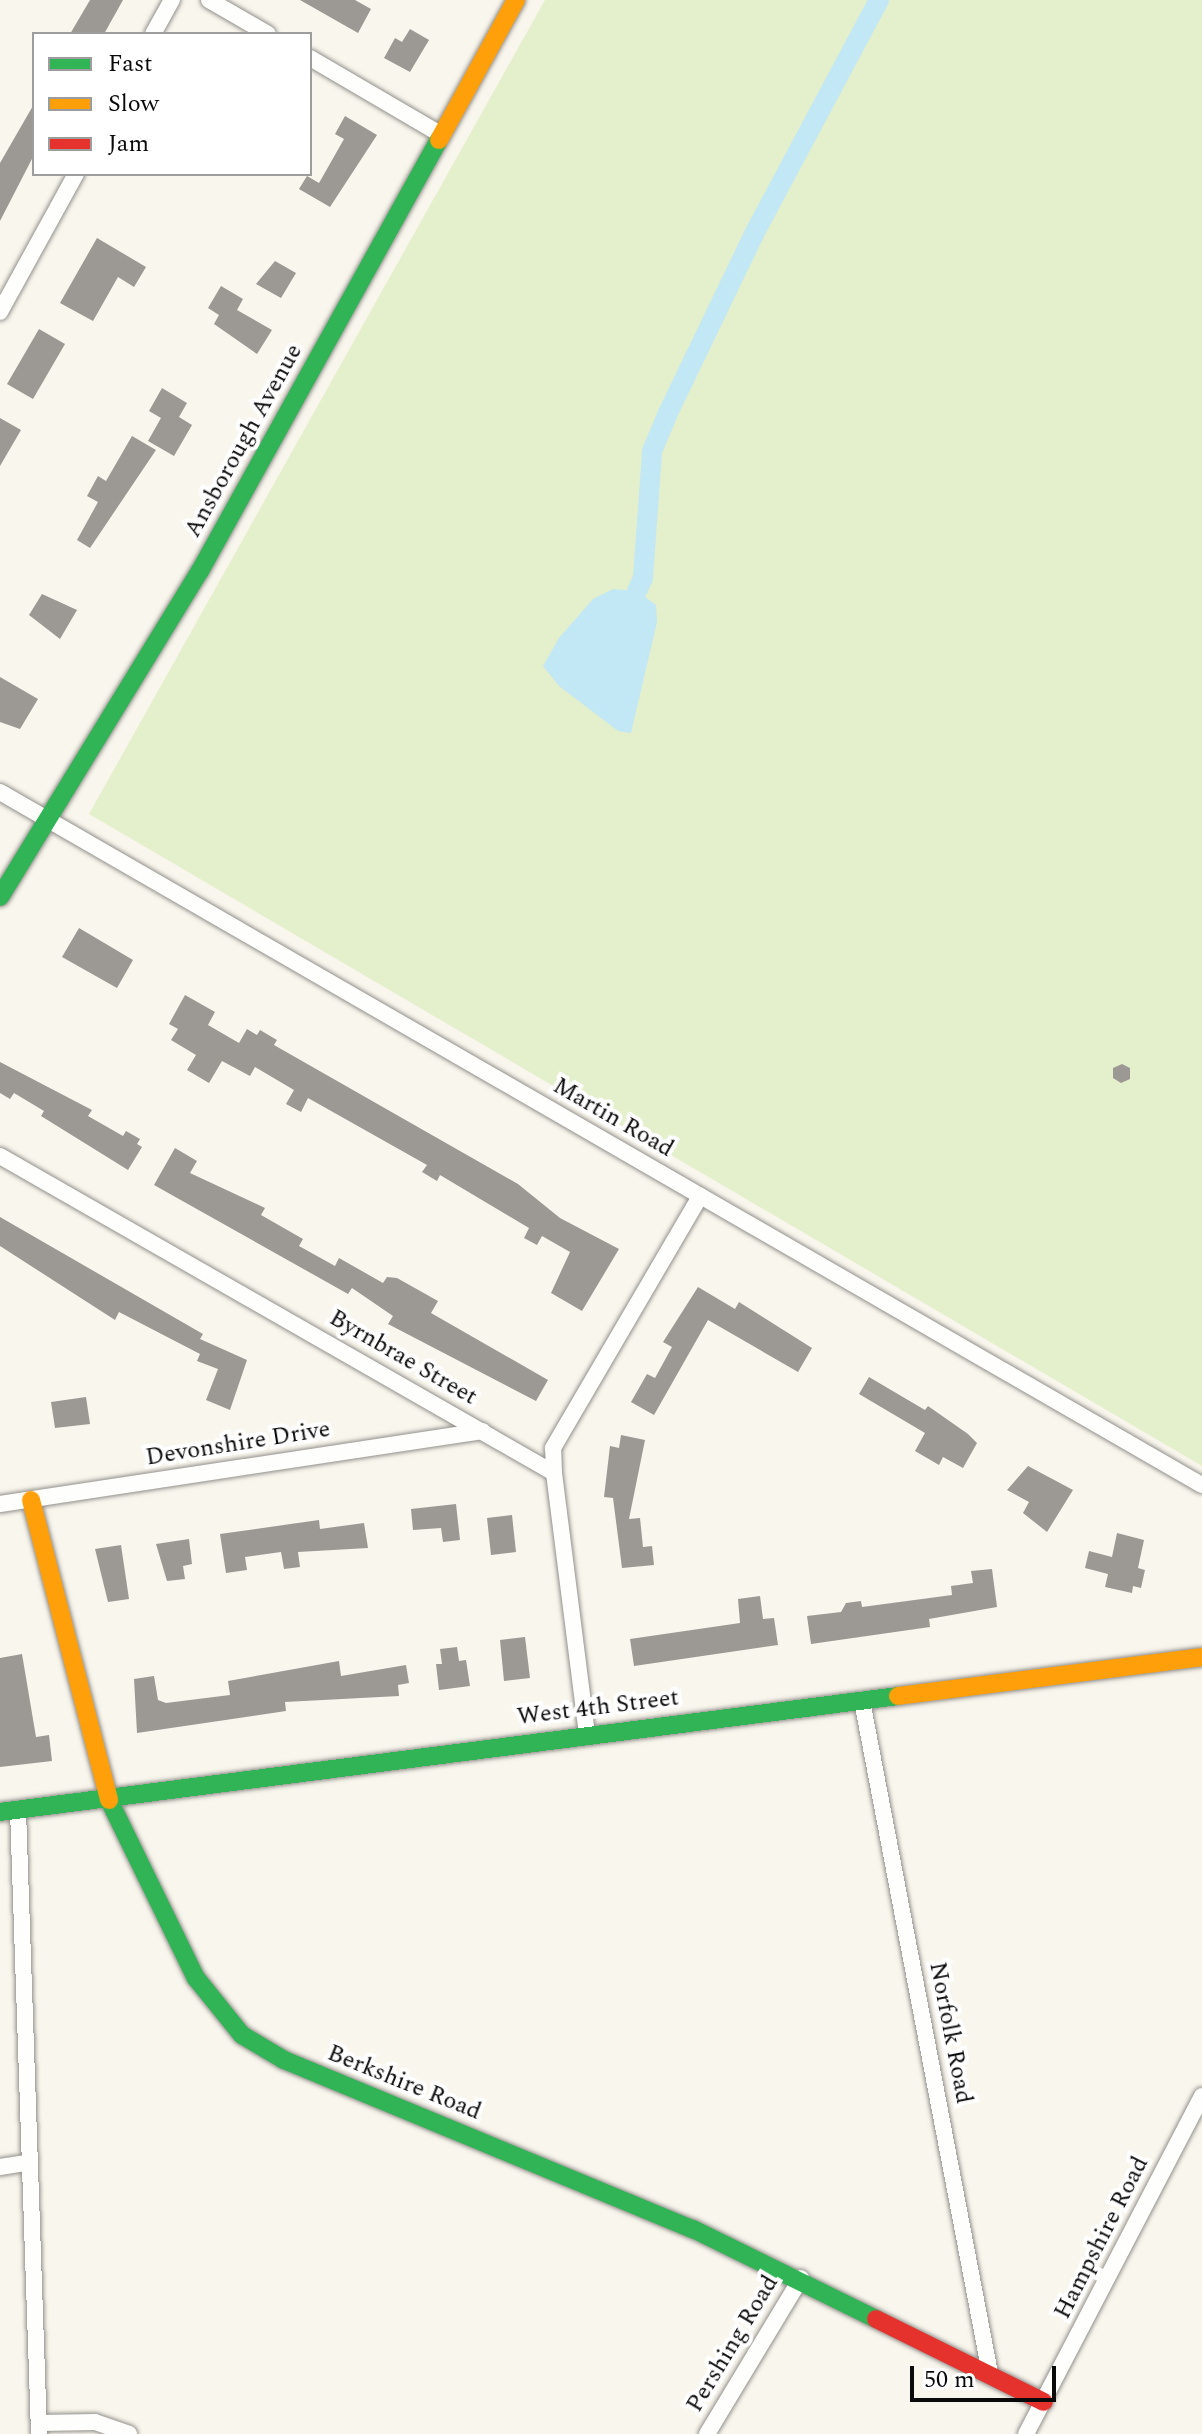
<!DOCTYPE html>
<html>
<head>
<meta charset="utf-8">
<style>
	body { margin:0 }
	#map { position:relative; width:1202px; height:2434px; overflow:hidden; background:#f9f6ed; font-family:Spectral,serif }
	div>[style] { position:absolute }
	.green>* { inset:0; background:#e4efcc }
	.water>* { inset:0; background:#c2e7f5 }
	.canal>* { height:20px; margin:-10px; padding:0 10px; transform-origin:10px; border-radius:10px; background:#c2e7f5 }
	.building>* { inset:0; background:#9c9893 }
	.roads { filter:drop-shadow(0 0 2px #92908c) drop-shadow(0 0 2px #92908c) }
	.street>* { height:16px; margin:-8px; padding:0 8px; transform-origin:8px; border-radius:8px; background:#fefefc }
	.fast>* { height:18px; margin:-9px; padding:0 9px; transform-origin:9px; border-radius:9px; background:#30b455 }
	.slow>* { height:18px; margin:-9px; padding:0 9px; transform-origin:9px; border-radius:9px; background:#ff9f0a }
	.jam>* { height:18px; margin:-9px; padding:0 9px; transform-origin:9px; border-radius:9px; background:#e5322d }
	span { translate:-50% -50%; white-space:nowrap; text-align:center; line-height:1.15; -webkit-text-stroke:8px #fff; paint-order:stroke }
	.street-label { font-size:24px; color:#0a0a0a }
	.legend { position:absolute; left:32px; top:32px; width:280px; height:144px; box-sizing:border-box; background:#fff; border:2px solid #9d9d9d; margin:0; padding:10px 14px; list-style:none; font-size:24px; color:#0a0a0a }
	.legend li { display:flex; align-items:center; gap:16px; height:40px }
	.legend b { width:40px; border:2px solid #9d9d9d }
	.scale { position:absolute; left:910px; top:2366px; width:146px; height:36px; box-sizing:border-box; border:4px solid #0a0a0a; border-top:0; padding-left:10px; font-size:24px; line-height:28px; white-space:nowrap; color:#0a0a0a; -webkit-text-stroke:6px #fff; paint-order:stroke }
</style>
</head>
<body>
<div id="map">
	<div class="green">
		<i style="clip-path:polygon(545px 0,1202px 0,1202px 1466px,89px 814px)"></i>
	</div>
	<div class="water">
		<i style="clip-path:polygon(613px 589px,637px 591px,656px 605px,657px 622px,631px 733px,618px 731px,559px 686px,543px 666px,559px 638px,593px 599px)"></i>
	</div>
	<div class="canal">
		<i style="left:637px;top:591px;width:14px;rotate:-65deg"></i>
		<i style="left:643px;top:578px;width:127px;rotate:-85.9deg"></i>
		<i style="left:652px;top:451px;width:39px;rotate:-67deg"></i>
		<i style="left:667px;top:415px;width:201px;rotate:-64.3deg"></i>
		<i style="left:754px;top:234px;width:265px;rotate:-61.9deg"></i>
	</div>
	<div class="building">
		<i style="clip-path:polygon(90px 0,123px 0,104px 34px,70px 34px)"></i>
		<i style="clip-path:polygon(300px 0,355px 0,371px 9px,358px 33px)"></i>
		<i style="clip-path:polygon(410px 29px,429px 40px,410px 72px,384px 58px,395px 38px,402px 42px)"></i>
		<i style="clip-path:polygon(34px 104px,34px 155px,0 221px,0 163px)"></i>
		<i style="clip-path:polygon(345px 116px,377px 135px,330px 207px,299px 189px,307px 176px,319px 183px,323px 176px,344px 139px,335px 134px)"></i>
		<i style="clip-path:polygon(97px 238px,146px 267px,134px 287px,118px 277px,93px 321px,60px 303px)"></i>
		<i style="clip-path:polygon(275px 261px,296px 273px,281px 298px,256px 284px)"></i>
		<i style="clip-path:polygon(221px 286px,243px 299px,237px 310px,272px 330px,257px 354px,214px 324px,219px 315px,208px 308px)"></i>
		<i style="clip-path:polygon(39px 329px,65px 344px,33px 399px,7px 384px)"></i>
		<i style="clip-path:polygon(162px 388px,187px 403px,179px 417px,192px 425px,174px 456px,148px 441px,161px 418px,149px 411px)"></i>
		<i style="clip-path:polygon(0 418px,21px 430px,0 466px)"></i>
		<i style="clip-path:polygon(132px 436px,156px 450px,90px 548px,77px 540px,98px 502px,87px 496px,98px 476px,106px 481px)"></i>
		<i style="clip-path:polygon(42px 594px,77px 610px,60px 639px,29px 615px)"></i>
		<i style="clip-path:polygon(0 677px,38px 699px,20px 729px,0 722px)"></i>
		<i style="clip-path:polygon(79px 928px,133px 960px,117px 988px,62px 957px)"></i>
		<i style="clip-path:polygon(185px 995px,215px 1012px,208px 1025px,239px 1043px,247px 1029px,257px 1035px,260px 1030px,277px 1040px,274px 1045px,518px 1184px,560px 1218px,619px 1249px,582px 1311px,551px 1293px,570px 1252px,542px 1236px,537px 1245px,524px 1238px,529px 1228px,440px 1175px,437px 1181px,422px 1172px,427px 1165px,308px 1098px,301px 1112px,286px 1104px,294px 1090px,255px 1067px,250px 1076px,222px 1061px,209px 1083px,187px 1070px,196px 1055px,171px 1040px,178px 1029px,169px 1024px)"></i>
		<i style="clip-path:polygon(0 1062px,92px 1110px,88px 1116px,123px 1136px,126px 1131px,140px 1139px,137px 1144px,142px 1147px,128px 1170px,41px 1116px,44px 1111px,14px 1093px,10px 1099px,0 1093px)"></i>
		<i style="clip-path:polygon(1122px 1064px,1130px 1068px,1130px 1079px,1121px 1083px,1113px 1078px,1113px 1068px)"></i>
		<i style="clip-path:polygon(175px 1148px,197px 1161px,190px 1173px,265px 1208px,261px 1215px,303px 1239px,299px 1246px,335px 1266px,339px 1258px,383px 1283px,387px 1277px,397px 1278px,438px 1301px,431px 1313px,548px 1380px,536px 1401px,388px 1324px,393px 1316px,352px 1288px,348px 1294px,154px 1185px)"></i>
		<i style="clip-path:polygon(0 1217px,203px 1334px,200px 1339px,247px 1360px,230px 1410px,206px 1400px,218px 1369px,197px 1361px,200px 1354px,119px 1312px,115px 1320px,0 1246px)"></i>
		<i style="clip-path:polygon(698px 1287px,735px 1309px,739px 1302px,812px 1348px,798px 1372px,708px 1320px,654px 1415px,631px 1402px,647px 1374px,655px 1378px,672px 1347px,663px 1342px)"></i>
		<i style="clip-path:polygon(869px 1377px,925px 1410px,928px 1406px,968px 1434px,977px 1443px,963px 1468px,943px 1457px,939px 1465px,915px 1451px,925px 1433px,859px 1394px)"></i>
		<i style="clip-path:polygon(86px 1397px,90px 1424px,55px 1428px,51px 1402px)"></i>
		<i style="clip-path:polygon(621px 1435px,645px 1440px,629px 1519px,640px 1518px,643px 1547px,652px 1546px,654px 1565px,622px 1568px,613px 1498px,604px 1497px,610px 1446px,619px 1448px)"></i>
		<i style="clip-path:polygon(1028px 1466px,1073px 1490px,1047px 1532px,1023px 1513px,1029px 1502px,1007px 1490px)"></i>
		<i style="clip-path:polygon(456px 1504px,460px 1540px,443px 1542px,441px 1528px,413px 1530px,411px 1509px)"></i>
		<i style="clip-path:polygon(512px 1515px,516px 1552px,491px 1555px,487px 1518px)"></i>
		<i style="clip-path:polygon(319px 1520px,320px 1529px,364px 1523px,368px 1548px,298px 1552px,300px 1567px,284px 1569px,281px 1552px,245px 1557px,247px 1570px,226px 1573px,220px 1534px)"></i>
		<i style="clip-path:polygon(1117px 1533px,1144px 1540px,1138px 1568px,1145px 1570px,1141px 1588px,1133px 1586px,1132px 1593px,1105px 1587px,1108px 1574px,1085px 1568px,1089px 1551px,1112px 1557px)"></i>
		<i style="clip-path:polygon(189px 1539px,192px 1564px,183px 1566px,185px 1579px,167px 1581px,156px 1544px)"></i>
		<i style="clip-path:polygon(121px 1545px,129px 1599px,108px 1602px,95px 1549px)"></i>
		<i style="clip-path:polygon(992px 1569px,997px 1607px,929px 1619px,930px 1627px,811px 1644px,807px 1616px,841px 1612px,846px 1603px,861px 1601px,862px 1607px,952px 1595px,951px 1586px,973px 1583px,971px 1571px)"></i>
		<i style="clip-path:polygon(760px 1596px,763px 1619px,774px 1618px,778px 1645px,634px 1666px,630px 1639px,740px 1623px,738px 1599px)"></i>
		<i style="clip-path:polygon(525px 1637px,530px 1678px,504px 1681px,500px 1640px)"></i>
		<i style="clip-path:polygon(457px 1647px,459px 1661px,466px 1660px,470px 1686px,439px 1690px,436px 1664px,442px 1664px,440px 1649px)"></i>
		<i style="clip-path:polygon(22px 1654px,36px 1737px,49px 1735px,52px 1761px,0 1767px,0 1658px)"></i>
		<i style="clip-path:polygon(339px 1661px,341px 1676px,406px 1665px,409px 1683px,398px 1685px,399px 1696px,285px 1702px,286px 1711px,137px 1733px,134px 1679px,154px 1676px,158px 1700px,166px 1703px,230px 1695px,228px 1681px)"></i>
	</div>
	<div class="roads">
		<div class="street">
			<i style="left:209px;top:0;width:68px;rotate:30deg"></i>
			<i style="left:153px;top:34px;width:39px;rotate:-61deg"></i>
			<i style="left:310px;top:58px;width:153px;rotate:30.3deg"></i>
			<i style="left:0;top:312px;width:158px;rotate:-61.2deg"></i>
			<i style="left:0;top:792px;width:1387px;rotate:29.97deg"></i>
			<i style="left:0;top:1156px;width:638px;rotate:29.78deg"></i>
			<i style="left:554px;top:1473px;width:262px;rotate:82.8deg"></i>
			<i style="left:554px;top:1473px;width:25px;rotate:-92deg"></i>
			<i style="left:553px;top:1448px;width:292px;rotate:-59.7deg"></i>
			<i style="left:0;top:1504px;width:488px;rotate:-8.6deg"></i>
			<i style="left:862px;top:1701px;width:684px;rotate:79.22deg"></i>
			<i style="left:18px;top:1810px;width:624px;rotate:88.07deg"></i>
			<i style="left:0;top:2167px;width:30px;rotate:-9deg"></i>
			<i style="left:39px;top:2423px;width:56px;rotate:-1deg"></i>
			<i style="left:95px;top:2422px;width:36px;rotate:19deg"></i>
			<i style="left:707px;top:2434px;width:182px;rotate:-58.9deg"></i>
			<i style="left:1026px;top:2434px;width:381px;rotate:-62.5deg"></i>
		</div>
		<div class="fast">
			<i style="left:0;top:897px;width:382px;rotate:-58.5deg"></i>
			<i style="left:200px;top:571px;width:493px;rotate:-61deg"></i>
			<i style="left:109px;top:1800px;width:198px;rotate:64deg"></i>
			<i style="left:196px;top:1978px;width:73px;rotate:51.1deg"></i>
			<i style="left:242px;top:2035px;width:49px;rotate:30.8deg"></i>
			<i style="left:284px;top:2060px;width:443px;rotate:22.5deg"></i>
			<i style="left:693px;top:2229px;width:204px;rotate:26.2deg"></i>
			<i style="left:0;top:1812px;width:905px;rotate:-7.36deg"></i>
		</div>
		<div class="slow">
			<i style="left:439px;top:140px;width:160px;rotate:-61.2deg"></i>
			<i style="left:31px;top:1500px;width:310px;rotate:75.4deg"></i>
			<i style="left:898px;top:1696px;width:306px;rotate:-7.3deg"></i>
		</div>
		<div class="jam">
			<i style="left:876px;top:2319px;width:187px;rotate:26.3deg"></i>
		</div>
	</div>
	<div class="street-label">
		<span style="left:244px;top:441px;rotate:-61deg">Ansborough Avenue</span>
		<span style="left:613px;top:1118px;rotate:30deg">Martin Road</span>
		<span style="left:403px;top:1358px;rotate:30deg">Byrnbrae Street</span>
		<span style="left:238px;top:1444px;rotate:-9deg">Devonshire Drive</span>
		<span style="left:598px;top:1708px;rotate:-7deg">West 4th Street</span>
		<span style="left:950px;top:2033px;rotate:79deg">Norfolk Road</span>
		<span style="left:404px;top:2083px;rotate:22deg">Berkshire Road</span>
		<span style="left:1102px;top:2238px;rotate:-63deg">Hampshire Road</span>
		<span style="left:733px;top:2344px;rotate:-59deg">Pershing Road</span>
	</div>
	<ul class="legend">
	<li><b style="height:10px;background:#30b455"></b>Fast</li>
	<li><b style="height:10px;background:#ff9f0a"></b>Slow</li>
	<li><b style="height:10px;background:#e5322d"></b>Jam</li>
	</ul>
	<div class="scale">50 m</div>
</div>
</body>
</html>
